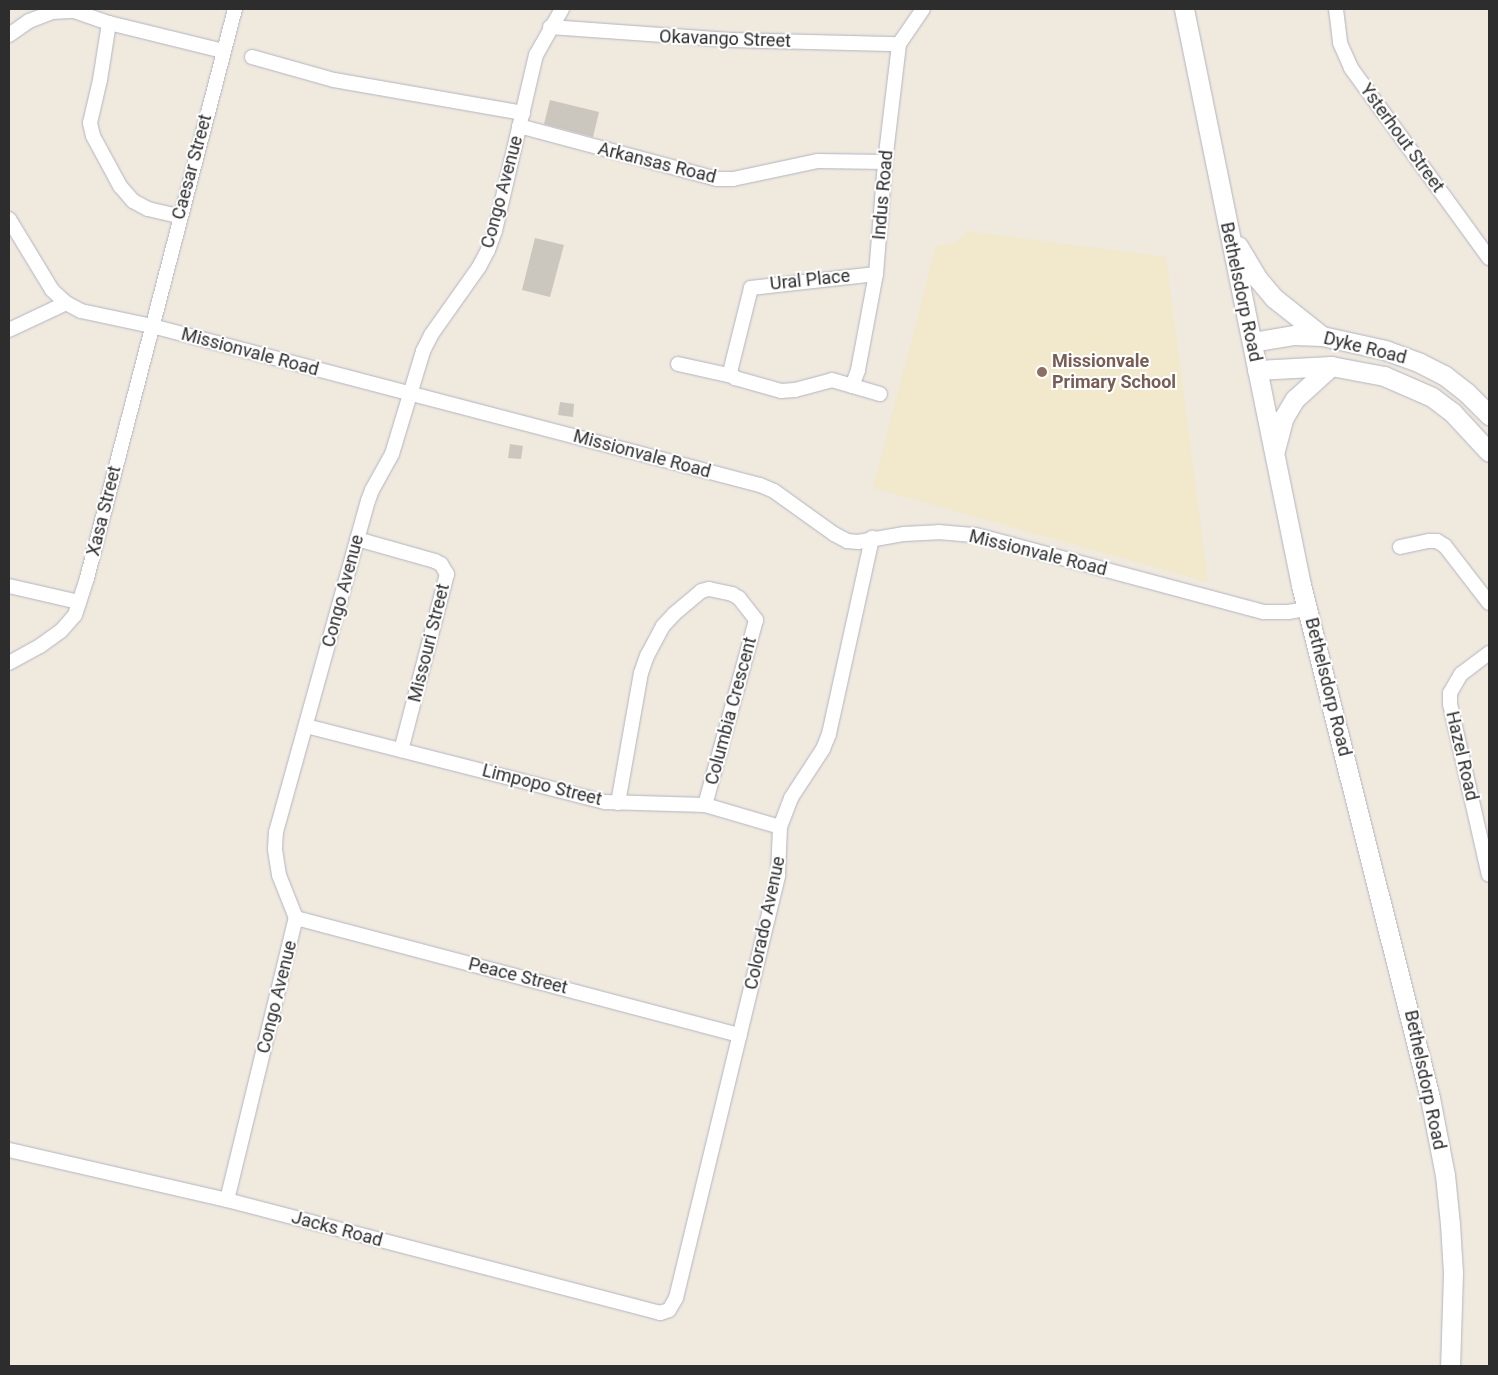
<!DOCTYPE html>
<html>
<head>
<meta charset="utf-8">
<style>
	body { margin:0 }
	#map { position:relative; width:1498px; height:1375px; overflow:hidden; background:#f0e9de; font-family:Roboto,sans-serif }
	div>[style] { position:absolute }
	.education>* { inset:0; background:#f2e8cc }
	.building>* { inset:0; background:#cbc6be }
	.roads { filter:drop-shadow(0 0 1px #b2b4c2) drop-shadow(0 0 1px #b2b4c2) }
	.street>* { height:14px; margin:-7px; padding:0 7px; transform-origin:7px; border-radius:7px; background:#fff }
	.secondary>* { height:19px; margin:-9.5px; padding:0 9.5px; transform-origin:9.5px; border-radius:9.5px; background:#fff }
	.dots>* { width:14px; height:14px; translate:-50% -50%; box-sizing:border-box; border:2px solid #fff; border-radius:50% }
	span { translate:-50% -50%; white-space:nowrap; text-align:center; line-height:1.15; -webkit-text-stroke:4px #fff; paint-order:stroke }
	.street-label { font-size:18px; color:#2d2d2d }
	.education-label { font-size:18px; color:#785e54; font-weight:700 }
	.left { translate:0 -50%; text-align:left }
	.frame { position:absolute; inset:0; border:10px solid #2d2d2d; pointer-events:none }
</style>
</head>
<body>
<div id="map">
	<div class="education">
		<i style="clip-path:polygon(967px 231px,1166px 257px,1208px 582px,873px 488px,936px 246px,956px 243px)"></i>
	</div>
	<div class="building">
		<i style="clip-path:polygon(550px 100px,599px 112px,593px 137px,544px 124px)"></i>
		<i style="clip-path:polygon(535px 238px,564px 245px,550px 297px,522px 290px)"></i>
		<i style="clip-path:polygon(560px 402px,574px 404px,573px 417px,558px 415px)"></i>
		<i style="clip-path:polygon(510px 444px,523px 446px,521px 459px,508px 458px)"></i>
	</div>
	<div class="roads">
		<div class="street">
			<i style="left:1336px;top:9px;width:34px;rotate:83deg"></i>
			<i style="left:1340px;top:43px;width:27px;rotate:66deg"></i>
			<i style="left:1351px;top:68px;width:235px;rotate:54deg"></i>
			<i style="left:109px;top:23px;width:58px;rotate:99deg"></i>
			<i style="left:100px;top:80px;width:44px;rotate:103.1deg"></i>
			<i style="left:90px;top:123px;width:13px;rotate:77deg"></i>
			<i style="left:93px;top:136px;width:57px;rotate:61.6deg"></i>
			<i style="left:120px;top:186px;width:20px;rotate:49deg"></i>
			<i style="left:133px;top:201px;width:17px;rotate:28deg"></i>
			<i style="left:148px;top:209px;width:32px;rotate:13deg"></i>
			<i style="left:550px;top:27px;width:180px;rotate:4.1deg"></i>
			<i style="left:730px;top:40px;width:169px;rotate:1.4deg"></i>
			<i style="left:9px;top:35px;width:24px;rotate:-35deg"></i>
			<i style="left:29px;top:21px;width:25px;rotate:-21deg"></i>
			<i style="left:52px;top:12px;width:22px;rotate:-3deg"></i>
			<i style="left:74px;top:11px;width:37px;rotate:19deg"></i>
			<i style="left:109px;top:23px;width:117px;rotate:13.8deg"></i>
			<i style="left:252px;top:57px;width:85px;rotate:15.7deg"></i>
			<i style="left:334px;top:80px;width:192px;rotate:9.9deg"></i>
			<i style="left:519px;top:126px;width:205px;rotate:15deg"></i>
			<i style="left:717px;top:179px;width:16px"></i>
			<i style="left:733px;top:179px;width:87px;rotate:-12deg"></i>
			<i style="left:818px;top:161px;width:67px;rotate:0.9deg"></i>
			<i style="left:9px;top:219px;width:83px;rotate:58.8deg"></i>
			<i style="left:52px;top:290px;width:19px;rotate:43deg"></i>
			<i style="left:66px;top:303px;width:17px;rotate:28deg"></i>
			<i style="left:81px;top:311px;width:73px;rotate:11.9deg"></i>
			<i style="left:152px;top:326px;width:628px;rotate:14.66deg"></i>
			<i style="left:760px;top:485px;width:15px;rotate:23deg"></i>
			<i style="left:774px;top:491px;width:74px;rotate:35.6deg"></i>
			<i style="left:834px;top:534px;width:15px;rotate:28deg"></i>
			<i style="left:847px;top:541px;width:11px;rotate:5deg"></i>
			<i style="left:858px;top:542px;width:47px;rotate:-9.9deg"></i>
			<i style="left:904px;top:534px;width:34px;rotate:-3deg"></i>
			<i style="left:938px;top:532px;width:38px;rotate:5deg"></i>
			<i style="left:976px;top:535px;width:298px;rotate:15deg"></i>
			<i style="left:1264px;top:612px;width:24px"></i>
			<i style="left:1288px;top:612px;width:20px;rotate:-9deg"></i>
			<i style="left:876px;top:274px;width:126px;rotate:173.6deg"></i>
			<i style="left:751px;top:288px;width:87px;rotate:104deg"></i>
			<i style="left:730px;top:372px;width:8px;rotate:50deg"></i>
			<i style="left:735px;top:378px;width:48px;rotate:15.8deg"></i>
			<i style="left:781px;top:391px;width:14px;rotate:-4deg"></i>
			<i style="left:795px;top:390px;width:38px;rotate:-15deg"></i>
			<i style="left:832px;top:380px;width:50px;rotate:16.3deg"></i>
			<i style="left:9px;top:330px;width:63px;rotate:-25.3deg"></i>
			<i style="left:678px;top:364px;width:55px;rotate:12.5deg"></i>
			<i style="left:852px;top:386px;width:17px;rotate:-69deg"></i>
			<i style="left:858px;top:370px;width:98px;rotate:-79.4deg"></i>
			<i style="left:876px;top:274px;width:112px;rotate:-85.4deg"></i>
			<i style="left:885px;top:162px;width:119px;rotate:-83.2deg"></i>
			<i style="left:899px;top:44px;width:42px;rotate:-55.6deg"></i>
			<i style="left:357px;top:539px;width:81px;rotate:15.8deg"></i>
			<i style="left:435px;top:561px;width:7px;rotate:27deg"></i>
			<i style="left:441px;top:564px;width:12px;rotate:59deg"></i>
			<i style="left:447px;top:574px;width:182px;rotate:104.6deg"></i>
			<i style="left:1400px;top:547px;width:30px;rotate:-12deg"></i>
			<i style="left:1429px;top:541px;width:8px"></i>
			<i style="left:1437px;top:541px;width:9px;rotate:32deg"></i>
			<i style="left:1445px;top:546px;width:72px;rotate:52.3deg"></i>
			<i style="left:9px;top:586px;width:72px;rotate:12.9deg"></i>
			<i style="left:1489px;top:653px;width:35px;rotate:143deg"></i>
			<i style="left:1461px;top:674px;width:22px;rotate:120deg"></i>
			<i style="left:1450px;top:693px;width:11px;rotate:90deg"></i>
			<i style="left:1450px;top:704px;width:175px;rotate:77.2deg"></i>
			<i style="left:9px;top:663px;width:35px;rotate:-29deg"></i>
			<i style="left:40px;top:646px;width:26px;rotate:-36deg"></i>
			<i style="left:61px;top:631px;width:21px;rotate:-49deg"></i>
			<i style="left:75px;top:615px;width:39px;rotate:-72deg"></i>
			<i style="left:87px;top:578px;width:588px;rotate:-75.42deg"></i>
			<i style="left:306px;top:726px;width:309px;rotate:14.3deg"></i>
			<i style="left:605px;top:802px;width:100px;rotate:1.7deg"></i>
			<i style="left:705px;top:805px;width:78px;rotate:16.3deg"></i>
			<i style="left:618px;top:803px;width:132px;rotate:-80deg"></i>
			<i style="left:641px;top:673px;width:18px;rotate:-71deg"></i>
			<i style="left:647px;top:656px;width:34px;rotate:-62deg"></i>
			<i style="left:663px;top:626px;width:16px;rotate:-47deg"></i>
			<i style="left:674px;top:614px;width:35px;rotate:-40deg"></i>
			<i style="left:701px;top:591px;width:8px;rotate:-14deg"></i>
			<i style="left:709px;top:589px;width:24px;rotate:12deg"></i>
			<i style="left:732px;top:594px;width:8px;rotate:30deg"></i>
			<i style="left:739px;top:598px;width:28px;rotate:52deg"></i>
			<i style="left:756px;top:620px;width:192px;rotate:105.4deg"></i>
			<i style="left:296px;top:918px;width:459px;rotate:14.8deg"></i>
			<i style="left:9px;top:1150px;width:224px;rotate:12.9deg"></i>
			<i style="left:227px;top:1200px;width:448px;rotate:14.6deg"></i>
			<i style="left:660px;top:1313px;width:9px;rotate:-18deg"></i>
			<i style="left:669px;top:1310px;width:14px;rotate:-60deg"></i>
			<i style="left:676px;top:1298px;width:435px;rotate:-76.4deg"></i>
			<i style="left:778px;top:875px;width:48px;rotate:-87.6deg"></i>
			<i style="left:780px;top:827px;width:31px;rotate:-69deg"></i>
			<i style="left:791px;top:798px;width:59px;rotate:-56.9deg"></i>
			<i style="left:823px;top:749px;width:16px;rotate:-68deg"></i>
			<i style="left:829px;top:734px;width:201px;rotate:-77.6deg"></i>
			<i style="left:227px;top:1200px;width:290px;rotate:-76.3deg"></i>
			<i style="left:296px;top:918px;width:46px;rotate:-111.6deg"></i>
			<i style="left:279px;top:875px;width:26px;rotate:-99deg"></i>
			<i style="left:275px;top:849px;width:17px;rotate:-87deg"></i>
			<i style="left:276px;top:832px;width:344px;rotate:-74.5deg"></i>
			<i style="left:368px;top:501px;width:12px;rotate:-70deg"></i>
			<i style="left:372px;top:490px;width:41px;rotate:-60.9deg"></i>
			<i style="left:392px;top:454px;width:108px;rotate:-73.2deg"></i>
			<i style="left:423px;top:351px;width:18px;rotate:-63deg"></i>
			<i style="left:431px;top:335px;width:83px;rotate:-54.8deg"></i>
			<i style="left:479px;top:267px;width:19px;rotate:-62deg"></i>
			<i style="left:488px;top:250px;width:20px;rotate:-70deg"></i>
			<i style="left:495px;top:231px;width:181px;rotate:-76.9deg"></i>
			<i style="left:536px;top:55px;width:53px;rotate:-60.5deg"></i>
		</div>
		<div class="secondary">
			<i style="left:1184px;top:9px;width:588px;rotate:78.52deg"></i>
			<i style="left:1301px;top:585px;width:529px;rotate:75.88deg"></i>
			<i style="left:1430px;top:1098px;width:78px;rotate:79deg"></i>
			<i style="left:1445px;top:1175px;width:49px;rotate:84.2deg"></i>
			<i style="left:1450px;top:1224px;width:49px;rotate:86.5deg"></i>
			<i style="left:1453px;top:1273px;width:93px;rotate:91.8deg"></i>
			<i style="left:1238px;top:246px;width:39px;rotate:59deg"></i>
			<i style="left:1258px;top:279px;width:25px;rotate:50deg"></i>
			<i style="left:1274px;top:298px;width:61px;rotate:38.4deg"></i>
			<i style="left:1252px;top:342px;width:43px;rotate:-9.5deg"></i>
			<i style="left:1294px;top:335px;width:28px;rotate:2deg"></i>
			<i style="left:1322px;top:336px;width:65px;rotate:12.5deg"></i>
			<i style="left:1385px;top:350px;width:37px;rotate:20deg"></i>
			<i style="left:1420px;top:363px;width:27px;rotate:27deg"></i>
			<i style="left:1444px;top:375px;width:28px;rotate:38deg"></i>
			<i style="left:1466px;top:392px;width:33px;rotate:45deg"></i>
			<i style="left:1257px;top:370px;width:74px;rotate:-3.1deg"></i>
			<i style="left:1331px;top:366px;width:54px;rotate:10.7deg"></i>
			<i style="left:1384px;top:376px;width:52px;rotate:23.6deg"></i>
			<i style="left:1432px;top:397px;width:25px;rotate:37deg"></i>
			<i style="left:1452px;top:412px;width:54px;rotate:47.2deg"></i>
			<i style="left:1275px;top:450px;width:34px;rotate:-75deg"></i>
			<i style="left:1284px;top:417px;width:21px;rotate:-59deg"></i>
			<i style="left:1295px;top:399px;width:49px;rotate:-42.5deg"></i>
		</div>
	</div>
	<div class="dots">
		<i style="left:1042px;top:372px;background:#8d6e63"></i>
	</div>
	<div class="street-label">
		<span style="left:725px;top:39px;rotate:2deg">Okavango Street</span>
		<span style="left:1402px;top:138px;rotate:54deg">Ysterhout Street</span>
		<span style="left:657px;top:163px;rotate:14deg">Arkansas Road</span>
		<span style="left:192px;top:167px;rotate:-75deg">Caesar Street</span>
		<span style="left:502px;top:192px;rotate:-75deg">Congo Avenue</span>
		<span style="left:883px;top:195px;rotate:-85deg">Indus Road</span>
		<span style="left:810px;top:280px;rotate:-6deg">Ural Place</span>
		<span style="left:1241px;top:292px;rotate:78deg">Bethelsdorp Road</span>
		<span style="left:1365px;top:348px;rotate:14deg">Dyke Road</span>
		<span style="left:250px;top:352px;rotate:15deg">Missionvale Road</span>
		<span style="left:642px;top:454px;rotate:15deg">Missionvale Road</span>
		<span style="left:104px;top:511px;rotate:-76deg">Xasa Street</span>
		<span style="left:1038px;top:553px;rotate:14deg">Missionvale Road</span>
		<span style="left:343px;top:591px;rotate:-75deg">Congo Avenue</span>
		<span style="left:429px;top:643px;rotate:-76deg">Missouri Street</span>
		<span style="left:1328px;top:687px;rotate:76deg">Bethelsdorp Road</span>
		<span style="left:731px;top:711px;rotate:-75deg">Columbia Crescent</span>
		<span style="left:1462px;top:756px;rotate:77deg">Hazel Road</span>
		<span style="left:542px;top:785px;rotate:14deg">Limpopo Street</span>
		<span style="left:765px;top:923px;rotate:-78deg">Colorado Avenue</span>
		<span style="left:518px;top:976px;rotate:14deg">Peace Street</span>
		<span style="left:277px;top:997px;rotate:-76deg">Congo Avenue</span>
		<span style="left:1425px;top:1080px;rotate:78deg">Bethelsdorp Road</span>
		<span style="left:337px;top:1229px;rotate:15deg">Jacks Road</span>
	</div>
	<div class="education-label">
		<span class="left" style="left:1052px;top:372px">Missionvale<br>Primary School</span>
	</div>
	<div class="frame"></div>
</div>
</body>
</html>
